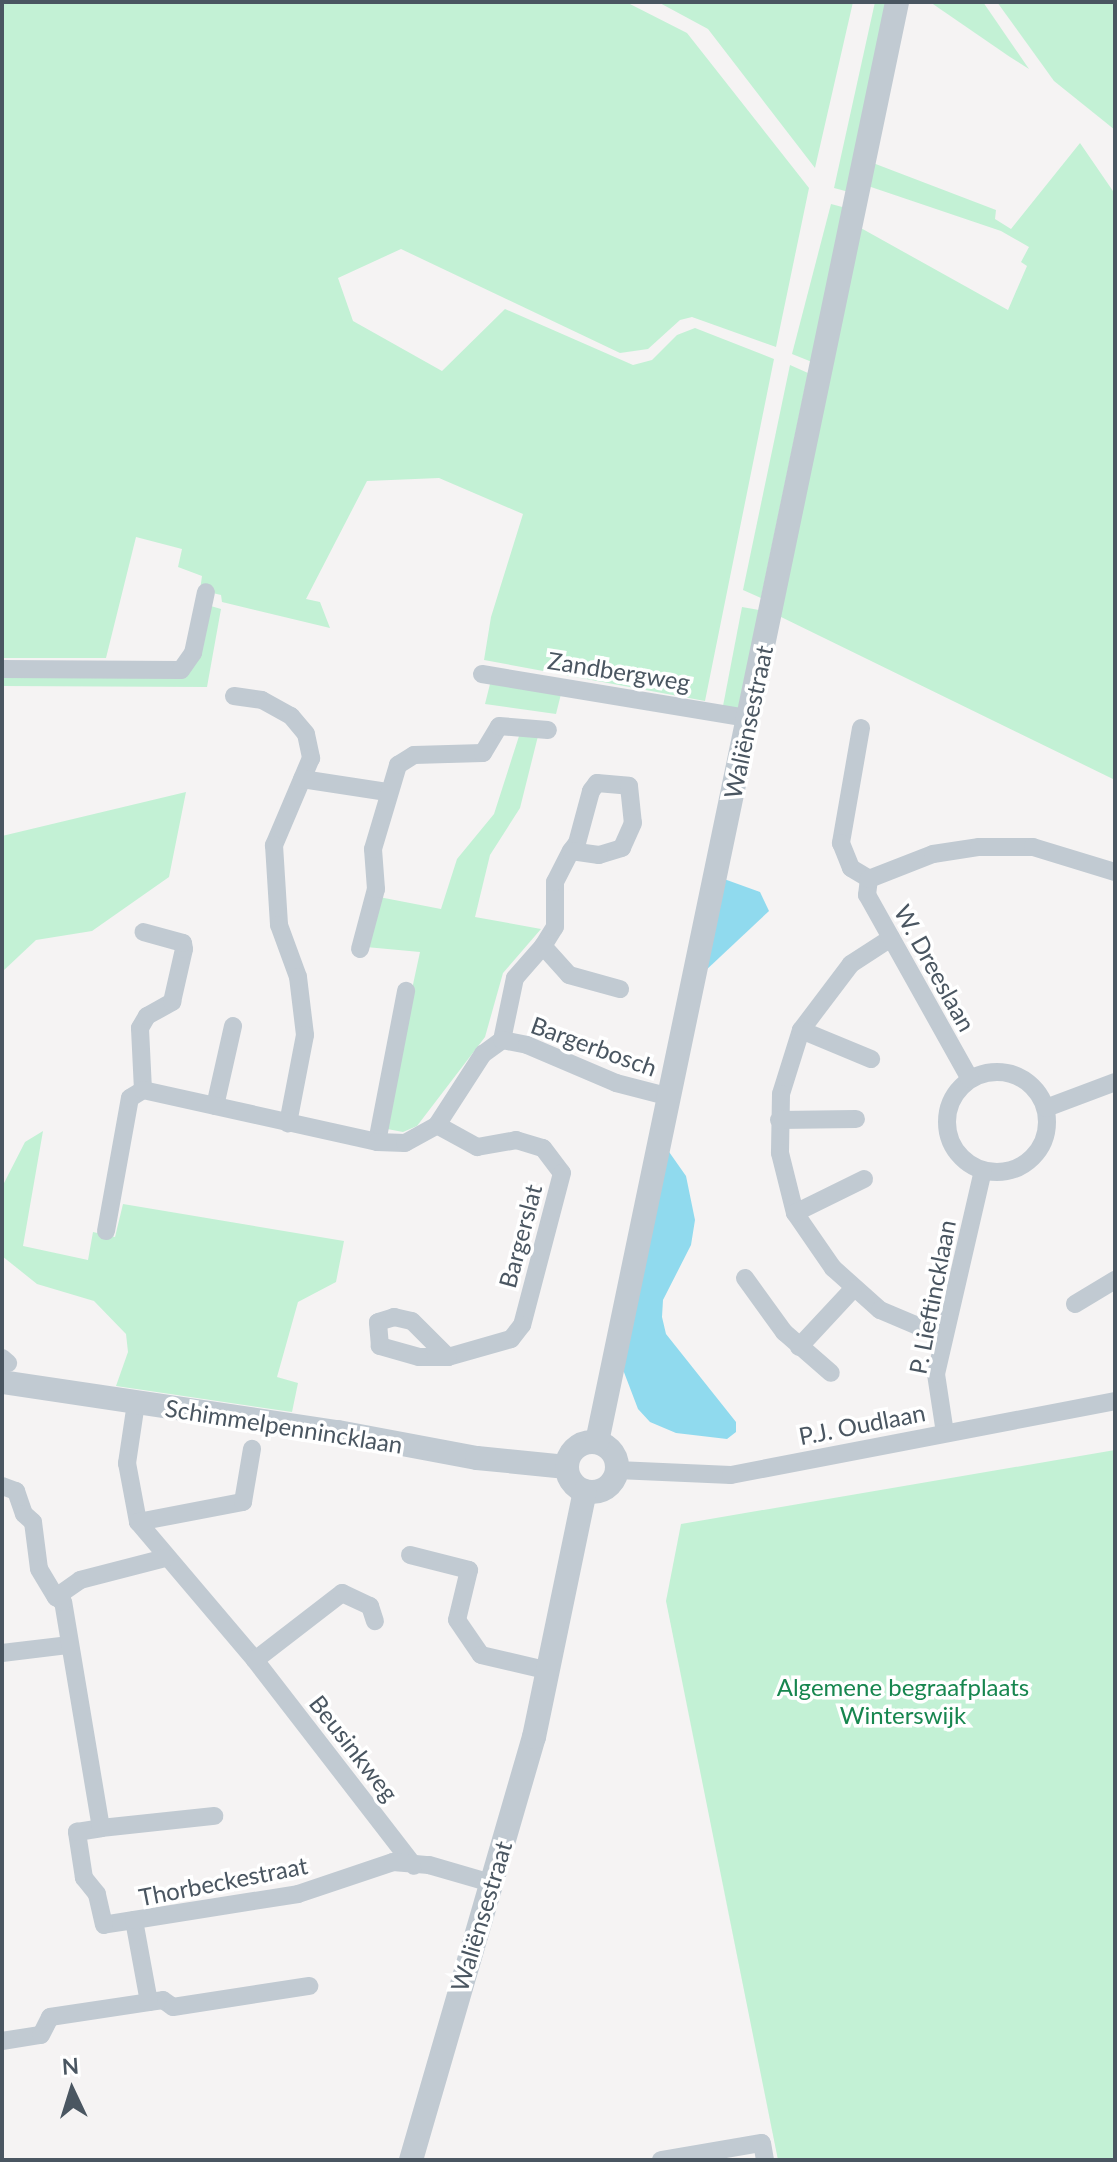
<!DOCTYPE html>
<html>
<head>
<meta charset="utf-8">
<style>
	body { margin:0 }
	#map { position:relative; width:1117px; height:2162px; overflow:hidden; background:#f5f3f3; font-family:Lato,sans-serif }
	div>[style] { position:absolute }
	.green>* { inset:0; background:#c3f1d5 }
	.water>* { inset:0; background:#90daee }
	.minor>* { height:18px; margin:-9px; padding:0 9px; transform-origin:9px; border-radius:9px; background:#c1cad2 }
	.minor>.ring { margin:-9px; padding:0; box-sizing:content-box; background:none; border:18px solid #c1cad2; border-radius:50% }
	.tertiary>* { height:24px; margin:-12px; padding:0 12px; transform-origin:12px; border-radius:12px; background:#c1cad2 }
	.tertiary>.ring { margin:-12px; padding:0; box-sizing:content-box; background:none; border:24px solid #c1cad2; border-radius:50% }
	span { translate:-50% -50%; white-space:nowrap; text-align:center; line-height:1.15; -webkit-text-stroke:7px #fff; paint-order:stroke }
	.street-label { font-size:24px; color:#4a5661 }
	.park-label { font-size:24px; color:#17864f }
	.frame { position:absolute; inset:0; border:4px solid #4a5661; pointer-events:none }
	.north { position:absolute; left:32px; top:2050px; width:80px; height:80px; -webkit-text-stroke:6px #fff; paint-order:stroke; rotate:356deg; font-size:22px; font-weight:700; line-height:32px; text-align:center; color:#4a5661 }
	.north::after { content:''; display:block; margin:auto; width:28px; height:36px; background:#4a5661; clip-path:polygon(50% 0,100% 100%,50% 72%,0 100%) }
</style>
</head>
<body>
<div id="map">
	<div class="green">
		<i style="clip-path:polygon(2px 2px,626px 2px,687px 33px,809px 188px,776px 347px,692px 317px,680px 320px,648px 349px,620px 353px,401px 249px,338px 278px,353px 321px,442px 371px,505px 309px,633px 365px,652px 360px,677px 335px,695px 328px,774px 359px,705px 701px,484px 660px,491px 617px,523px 514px,439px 478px,367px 481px,306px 599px,320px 602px,330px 628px,222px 602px,221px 595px,200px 590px,202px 576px,178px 567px,182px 549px,136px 537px,106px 658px,2px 658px)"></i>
		<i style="clip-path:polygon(658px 2px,853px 2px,815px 168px,708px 29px)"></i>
		<i style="clip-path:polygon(875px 2px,889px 2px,849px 192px,834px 188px)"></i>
		<i style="clip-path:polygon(930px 2px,983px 2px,1029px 69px,1010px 57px)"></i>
		<i style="clip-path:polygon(997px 2px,1115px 2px,1115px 130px,1054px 81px)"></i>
		<i style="clip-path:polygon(1080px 143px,1115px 194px,1115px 780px,779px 616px,859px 227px,1008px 310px,1027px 266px,1021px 262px,1029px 247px,1001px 231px,868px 186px,873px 163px,996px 210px,995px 219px,1011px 229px)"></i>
		<i style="clip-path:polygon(831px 204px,846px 208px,812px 362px,792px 354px)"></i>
		<i style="clip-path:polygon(790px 365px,808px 373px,761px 598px,743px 590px)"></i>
		<i style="clip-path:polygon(204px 604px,221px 609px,207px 687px,2px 686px,2px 671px,181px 670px)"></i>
		<i style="clip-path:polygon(742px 607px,759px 610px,738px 709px,723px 706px)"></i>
		<i style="clip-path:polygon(490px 684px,561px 694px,556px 714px,485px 704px)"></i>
		<i style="clip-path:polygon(520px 733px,538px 736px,520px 808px,490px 855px,475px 917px,541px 929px,503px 973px,485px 1037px,417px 1126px,403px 1132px,382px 1128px,420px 952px,366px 947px,379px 897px,441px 909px,457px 859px,494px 814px)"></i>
		<i style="clip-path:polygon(186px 792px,169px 877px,92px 931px,36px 940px,2px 972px,2px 836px)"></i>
		<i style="clip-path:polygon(43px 1131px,23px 1246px,88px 1260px,93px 1232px,115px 1237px,123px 1204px,344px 1241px,336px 1282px,298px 1302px,277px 1377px,298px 1383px,292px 1412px,116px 1386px,128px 1352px,126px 1334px,94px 1301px,37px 1284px,2px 1256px,2px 1187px,25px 1142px)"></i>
		<i style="clip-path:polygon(1115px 1450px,1115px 2160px,778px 2160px,666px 1601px,681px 1524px)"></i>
	</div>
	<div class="water">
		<i style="clip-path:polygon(724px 879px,760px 892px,769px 911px,704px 972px)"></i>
		<i style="clip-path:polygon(667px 1149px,686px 1176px,695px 1220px,691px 1245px,663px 1300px,662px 1317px,666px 1334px,736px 1422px,736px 1432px,727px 1439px,676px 1433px,650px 1422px,638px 1409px,622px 1367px)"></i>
	</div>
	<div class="minor">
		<i style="left:2px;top:669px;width:179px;rotate:0.3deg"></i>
		<i style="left:181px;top:670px;width:21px;rotate:-55deg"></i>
		<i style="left:193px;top:653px;width:62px;rotate:-78deg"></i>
		<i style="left:482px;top:674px;width:271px;rotate:9.4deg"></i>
		<i style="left:234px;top:696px;width:28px;rotate:8deg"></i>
		<i style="left:262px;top:700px;width:33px;rotate:29deg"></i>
		<i style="left:291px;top:716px;width:23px;rotate:50deg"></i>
		<i style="left:306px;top:734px;width:25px;rotate:78deg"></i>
		<i style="left:311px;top:758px;width:95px;rotate:113deg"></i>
		<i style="left:274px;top:845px;width:80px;rotate:86.4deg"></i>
		<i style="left:279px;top:925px;width:55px;rotate:69.9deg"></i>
		<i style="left:298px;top:977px;width:58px;rotate:83.1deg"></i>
		<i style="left:305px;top:1035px;width:90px;rotate:100.9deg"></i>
		<i style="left:861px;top:728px;width:117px;rotate:99.9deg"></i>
		<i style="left:841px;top:843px;width:27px;rotate:68deg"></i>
		<i style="left:851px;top:868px;width:21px;rotate:31deg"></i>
		<i style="left:302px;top:779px;width:86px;rotate:8.7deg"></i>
		<i style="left:891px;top:938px;width:48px;rotate:147deg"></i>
		<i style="left:851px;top:964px;width:83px;rotate:127.1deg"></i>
		<i style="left:801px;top:1030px;width:67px;rotate:107.4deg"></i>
		<i style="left:781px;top:1094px;width:59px;rotate:91deg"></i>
		<i style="left:780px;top:1153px;width:62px;rotate:76deg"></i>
		<i style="left:795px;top:1213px;width:67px;rotate:55.4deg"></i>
		<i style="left:833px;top:1268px;width:63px;rotate:41.8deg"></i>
		<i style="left:880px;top:1310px;width:69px;rotate:22.9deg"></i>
		<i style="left:543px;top:946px;width:22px;rotate:-58deg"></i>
		<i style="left:555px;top:927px;width:45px;rotate:-90deg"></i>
		<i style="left:555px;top:882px;width:35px;rotate:-63deg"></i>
		<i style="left:571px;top:851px;width:10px;rotate:-53deg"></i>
		<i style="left:577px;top:843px;width:54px;rotate:-74.9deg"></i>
		<i style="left:591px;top:791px;width:10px;rotate:-53deg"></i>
		<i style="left:597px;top:783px;width:32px;rotate:5deg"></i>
		<i style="left:629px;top:786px;width:37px;rotate:84deg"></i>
		<i style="left:633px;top:823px;width:27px;rotate:114deg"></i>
		<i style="left:622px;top:848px;width:24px;rotate:163deg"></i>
		<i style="left:599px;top:855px;width:28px;rotate:-172deg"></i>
		<i style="left:360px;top:949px;width:62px;rotate:-75.1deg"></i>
		<i style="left:376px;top:889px;width:40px;rotate:-94.3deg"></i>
		<i style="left:373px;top:849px;width:88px;rotate:-73.4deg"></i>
		<i style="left:398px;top:765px;width:19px;rotate:-32deg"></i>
		<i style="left:414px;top:755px;width:69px;rotate:-1.7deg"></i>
		<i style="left:483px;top:753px;width:31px;rotate:-59deg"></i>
		<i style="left:499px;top:726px;width:49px;rotate:4.7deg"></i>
		<i style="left:801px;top:1030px;width:76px;rotate:22.5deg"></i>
		<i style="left:502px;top:1040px;width:63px;rotate:-78.2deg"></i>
		<i style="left:515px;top:978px;width:43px;rotate:-48.8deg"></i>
		<i style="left:543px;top:946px;width:39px;rotate:48deg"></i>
		<i style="left:569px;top:975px;width:53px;rotate:15.4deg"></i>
		<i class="ring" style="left:947px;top:1072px;width:82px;height:82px"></i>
		<i style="left:970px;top:1079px;width:211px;rotate:-119.2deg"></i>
		<i style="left:867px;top:895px;width:16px;rotate:-83deg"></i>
		<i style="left:869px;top:879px;width:69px;rotate:-21.3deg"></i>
		<i style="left:933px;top:854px;width:47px;rotate:-8.7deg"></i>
		<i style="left:979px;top:847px;width:54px"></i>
		<i style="left:1033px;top:847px;width:86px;rotate:17deg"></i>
		<i style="left:143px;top:1090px;width:62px;rotate:-92.8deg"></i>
		<i style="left:140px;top:1028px;width:14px;rotate:-60deg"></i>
		<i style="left:147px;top:1016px;width:29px;rotate:-29deg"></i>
		<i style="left:172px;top:1002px;width:54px;rotate:-77.2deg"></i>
		<i style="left:184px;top:949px;width:6px;rotate:-99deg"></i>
		<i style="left:183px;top:943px;width:41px;rotate:-164.6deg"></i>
		<i style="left:215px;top:1106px;width:82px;rotate:-77.3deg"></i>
		<i style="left:1046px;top:1108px;width:74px;rotate:-20.6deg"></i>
		<i style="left:779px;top:1120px;width:77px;rotate:-0.7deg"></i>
		<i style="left:437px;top:1125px;width:46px;rotate:28.8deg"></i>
		<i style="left:477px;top:1147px;width:40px;rotate:-10deg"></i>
		<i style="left:516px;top:1140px;width:28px;rotate:17deg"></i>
		<i style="left:543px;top:1148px;width:31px;rotate:53deg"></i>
		<i style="left:562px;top:1173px;width:157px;rotate:104.7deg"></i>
		<i style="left:522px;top:1325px;width:18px;rotate:128deg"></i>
		<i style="left:511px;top:1339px;width:66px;rotate:164.1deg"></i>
		<i style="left:448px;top:1357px;width:29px;rotate:180deg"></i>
		<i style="left:419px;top:1357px;width:41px;rotate:-164.2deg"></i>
		<i style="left:380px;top:1346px;width:24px;rotate:-95deg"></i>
		<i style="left:378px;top:1322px;width:17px;rotate:-17deg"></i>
		<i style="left:394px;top:1317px;width:18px;rotate:13deg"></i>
		<i style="left:412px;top:1321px;width:51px;rotate:45deg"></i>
		<i style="left:377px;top:1142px;width:154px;rotate:-79.1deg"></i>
		<i style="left:795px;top:1213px;width:77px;rotate:-26.2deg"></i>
		<i style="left:106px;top:1231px;width:135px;rotate:-79.8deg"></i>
		<i style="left:130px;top:1098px;width:15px;rotate:-32deg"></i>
		<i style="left:143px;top:1090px;width:240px;rotate:12.5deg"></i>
		<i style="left:377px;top:1142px;width:28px;rotate:2deg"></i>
		<i style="left:405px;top:1143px;width:37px;rotate:-29deg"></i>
		<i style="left:437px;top:1125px;width:85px;rotate:-57.1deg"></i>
		<i style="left:483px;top:1054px;width:24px;rotate:-36deg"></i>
		<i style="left:502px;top:1040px;width:25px;rotate:11deg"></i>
		<i style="left:527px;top:1045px;width:97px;rotate:23.1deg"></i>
		<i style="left:616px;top:1083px;width:56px;rotate:14.5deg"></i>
		<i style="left:745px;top:1278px;width:67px;rotate:54.2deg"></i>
		<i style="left:784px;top:1332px;width:62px;rotate:41.1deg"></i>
		<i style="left:1075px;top:1304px;width:47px;rotate:-31deg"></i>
		<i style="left:799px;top:1347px;width:79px;rotate:-47deg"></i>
		<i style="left:2px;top:1358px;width:8px;rotate:40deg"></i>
		<i style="left:136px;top:1403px;width:61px;rotate:98.5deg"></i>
		<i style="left:127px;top:1463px;width:60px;rotate:79.4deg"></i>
		<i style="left:138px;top:1522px;width:181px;rotate:49.7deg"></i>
		<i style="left:255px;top:1660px;width:260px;rotate:52.3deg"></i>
		<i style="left:945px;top:1433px;width:60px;rotate:-98.7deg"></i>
		<i style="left:936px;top:1374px;width:208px;rotate:-77deg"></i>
		<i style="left:617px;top:1470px;width:114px;rotate:2.5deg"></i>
		<i style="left:731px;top:1475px;width:391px;rotate:-10.9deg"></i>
		<i style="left:2px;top:1486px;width:15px;rotate:20deg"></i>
		<i style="left:16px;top:1491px;width:24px;rotate:71deg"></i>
		<i style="left:24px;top:1514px;width:12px;rotate:42deg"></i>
		<i style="left:33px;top:1522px;width:47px;rotate:82.7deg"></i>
		<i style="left:39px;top:1569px;width:33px;rotate:59deg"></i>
		<i style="left:138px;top:1522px;width:107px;rotate:-10.8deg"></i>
		<i style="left:243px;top:1502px;width:54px;rotate:-80.4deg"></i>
		<i style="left:410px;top:1555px;width:61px;rotate:14.3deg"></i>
		<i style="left:469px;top:1570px;width:51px;rotate:103.5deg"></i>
		<i style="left:457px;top:1620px;width:42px;rotate:55.6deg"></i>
		<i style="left:481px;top:1655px;width:66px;rotate:13.2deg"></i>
		<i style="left:2px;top:1653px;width:66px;rotate:-6.9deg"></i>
		<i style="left:255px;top:1660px;width:110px;rotate:-37.6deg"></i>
		<i style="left:342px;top:1593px;width:31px;rotate:25deg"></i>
		<i style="left:370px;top:1606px;width:16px;rotate:72deg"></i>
		<i style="left:101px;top:1828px;width:114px;rotate:-6.1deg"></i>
		<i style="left:134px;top:1920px;width:30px;rotate:171deg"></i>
		<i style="left:104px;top:1925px;width:32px;rotate:-103deg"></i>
		<i style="left:97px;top:1894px;width:21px;rotate:-129deg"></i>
		<i style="left:84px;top:1878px;width:47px;rotate:-98.7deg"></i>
		<i style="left:77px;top:1832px;width:24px;rotate:-9deg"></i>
		<i style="left:101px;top:1828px;width:229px;rotate:-99.5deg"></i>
		<i style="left:63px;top:1602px;width:9px;rotate:-144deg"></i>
		<i style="left:56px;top:1597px;width:29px;rotate:-35deg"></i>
		<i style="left:80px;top:1580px;width:88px;rotate:-14.5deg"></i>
		<i style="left:149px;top:2002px;width:14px;rotate:-8deg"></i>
		<i style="left:163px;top:2000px;width:12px;rotate:35deg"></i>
		<i style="left:173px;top:2007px;width:138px;rotate:-8.8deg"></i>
		<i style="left:2px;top:2041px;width:39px;rotate:-9deg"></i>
		<i style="left:41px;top:2035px;width:20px;rotate:-63deg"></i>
		<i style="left:50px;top:2017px;width:100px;rotate:-8.6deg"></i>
		<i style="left:149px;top:2002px;width:83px;rotate:-100.4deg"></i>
		<i style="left:134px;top:1920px;width:166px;rotate:-9deg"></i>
		<i style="left:298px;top:1894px;width:100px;rotate:-18.6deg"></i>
		<i style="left:393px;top:1862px;width:36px;rotate:5deg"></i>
		<i style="left:429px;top:1865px;width:65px;rotate:16.2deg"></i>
		<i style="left:661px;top:2160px;width:102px;rotate:-9.6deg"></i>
		<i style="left:762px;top:2143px;width:17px;rotate:80deg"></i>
	</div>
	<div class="tertiary">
		<i style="left:2px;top:1382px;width:340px;rotate:8.5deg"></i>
		<i style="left:338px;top:1432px;width:141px;rotate:10.6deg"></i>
		<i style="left:477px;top:1458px;width:90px;rotate:5.7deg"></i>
		<i class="ring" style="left:567px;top:1442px;width:26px;height:26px"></i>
		<i style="left:597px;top:1442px;width:1471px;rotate:-78.23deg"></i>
		<i style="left:411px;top:2160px;width:441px;rotate:-73.8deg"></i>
		<i style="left:534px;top:1737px;width:251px;rotate:-78.3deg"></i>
	</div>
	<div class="street-label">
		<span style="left:619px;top:671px;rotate:9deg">Zandbergweg</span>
		<span style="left:748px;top:722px;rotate:-78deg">Waliënsestraat</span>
		<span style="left:935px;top:968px;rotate:61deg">W. Dreeslaan</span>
		<span style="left:594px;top:1046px;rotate:20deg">Bargerbosch</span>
		<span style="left:520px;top:1236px;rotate:-75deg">Bargerslat</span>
		<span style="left:932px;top:1297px;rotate:-79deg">P. Lieftincklaan</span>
		<span style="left:862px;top:1424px;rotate:-11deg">P.J. Oudlaan</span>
		<span style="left:284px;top:1426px;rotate:9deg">Schimmelpennincklaan</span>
		<span style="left:354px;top:1748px;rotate:52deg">Beusinkweg</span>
		<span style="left:223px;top:1881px;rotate:-11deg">Thorbeckestraat</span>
		<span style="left:481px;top:1916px;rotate:-73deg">Waliënsestraat</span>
	</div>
	<div class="park-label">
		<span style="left:903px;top:1701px">Algemene begraafplaats<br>Winterswijk</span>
	</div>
	<div class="frame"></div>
	<div class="north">N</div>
</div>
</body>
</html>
